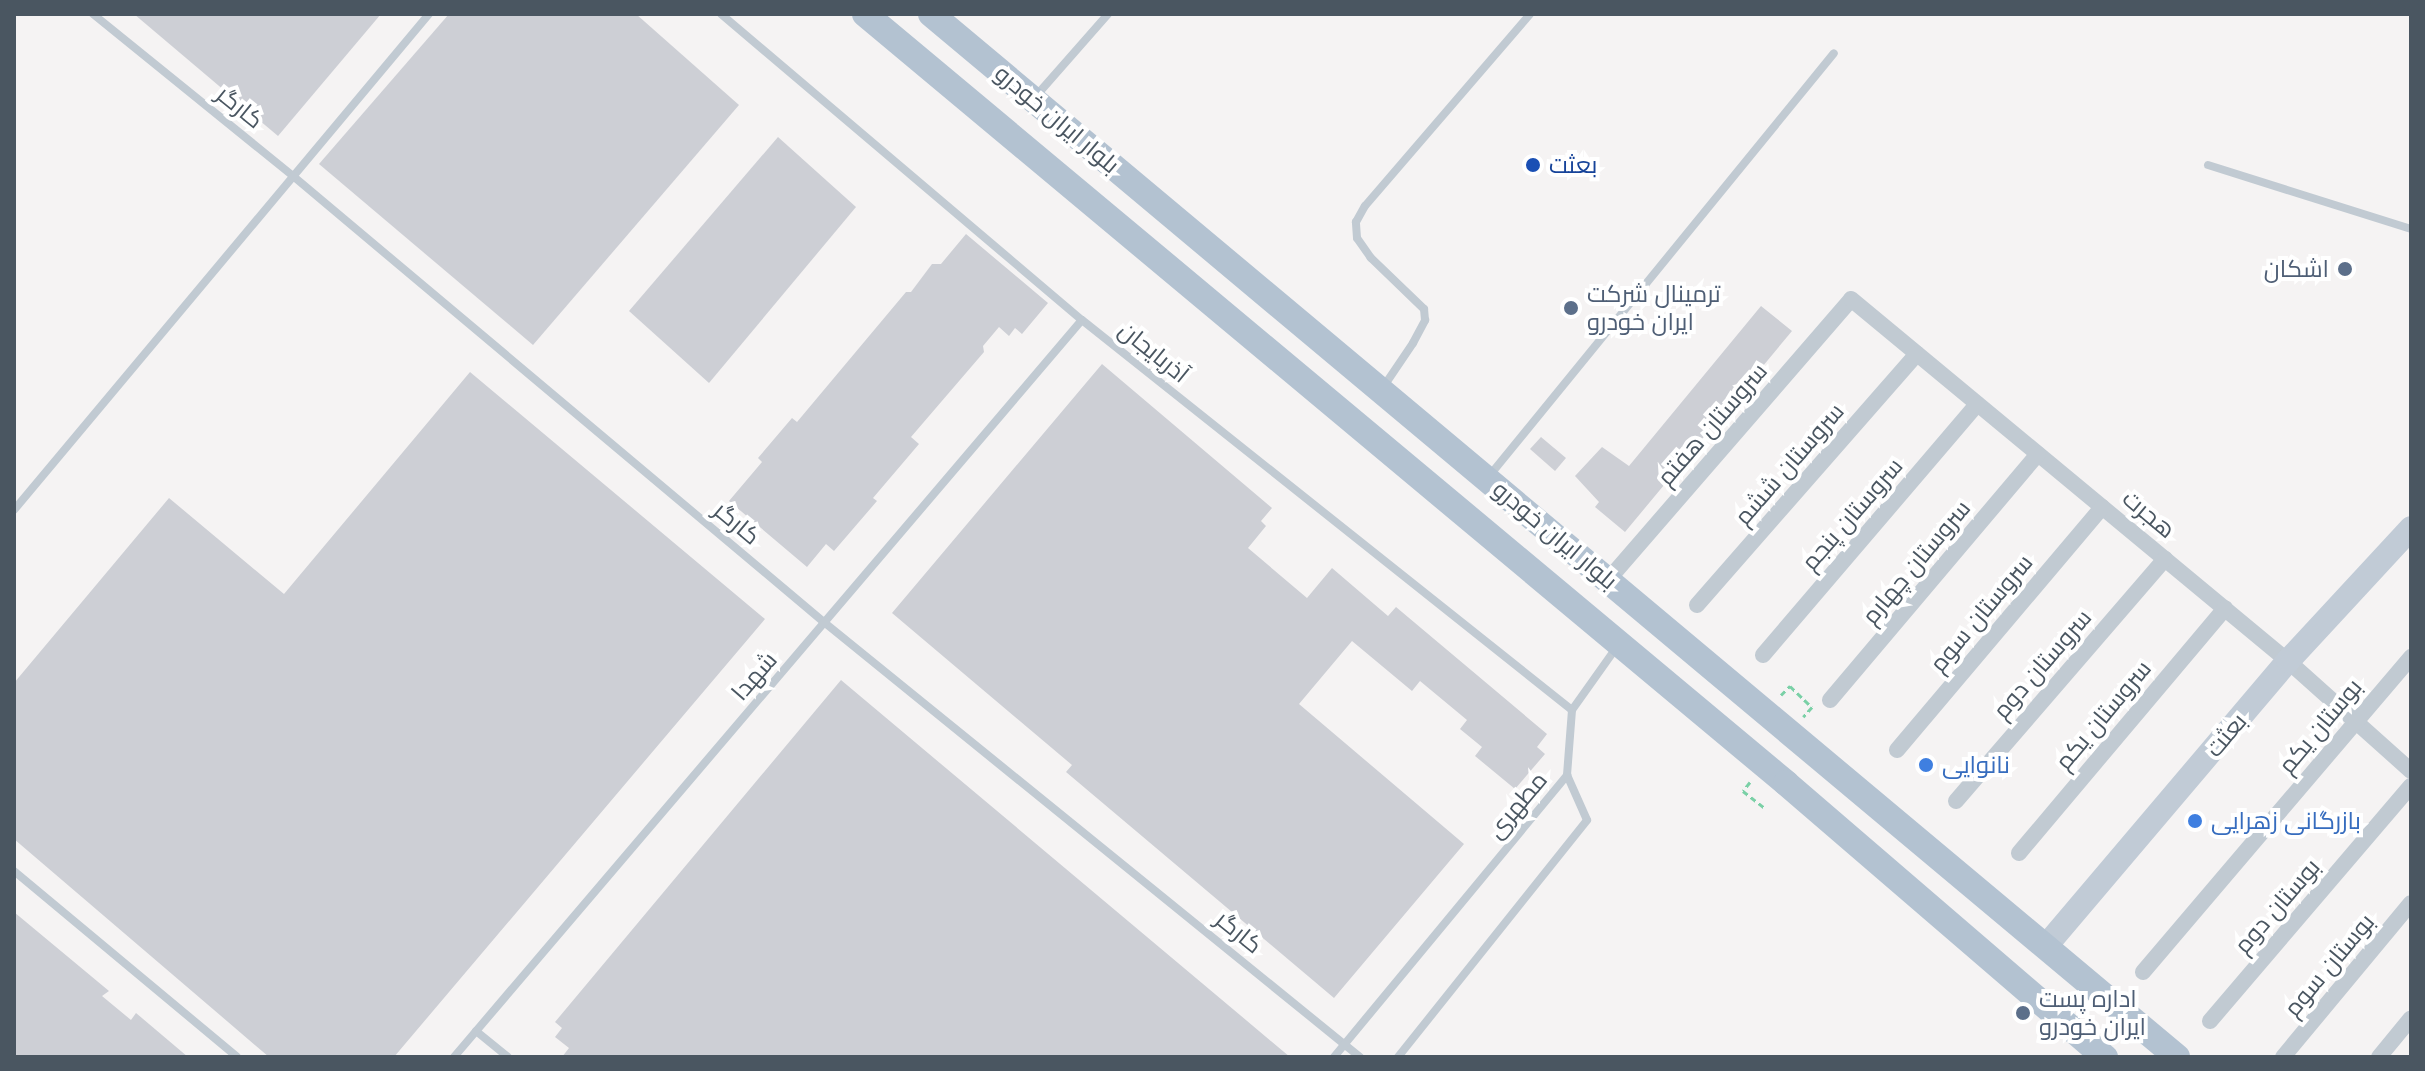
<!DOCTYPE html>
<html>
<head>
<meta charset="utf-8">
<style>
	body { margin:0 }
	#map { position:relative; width:2425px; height:1071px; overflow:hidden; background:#f5f3f3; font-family:Mulish,Cairo,sans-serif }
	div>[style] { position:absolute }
	.building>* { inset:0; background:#cdcfd5 }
	.path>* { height:3px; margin-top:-1.5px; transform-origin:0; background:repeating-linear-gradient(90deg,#7ad0a6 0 6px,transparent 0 10px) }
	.lane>* { height:8px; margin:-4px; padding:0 4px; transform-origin:4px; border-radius:4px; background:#c1cad2 }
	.street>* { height:16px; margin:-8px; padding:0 8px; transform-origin:8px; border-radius:8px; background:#c1cad2 }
	.secondary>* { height:24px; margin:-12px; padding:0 12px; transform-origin:12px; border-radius:12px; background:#c1cbd6 }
	.primary>* { height:26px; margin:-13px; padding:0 13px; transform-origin:13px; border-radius:13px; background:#b3c2d1 }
	.dots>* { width:22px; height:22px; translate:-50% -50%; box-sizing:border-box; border:4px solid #fff; border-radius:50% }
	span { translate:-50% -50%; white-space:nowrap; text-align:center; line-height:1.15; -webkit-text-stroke:8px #fff; paint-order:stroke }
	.street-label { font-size:24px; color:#4a5661 }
	.transit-label { font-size:24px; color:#164399 }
	.left { translate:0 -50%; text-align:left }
	.service-label { font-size:24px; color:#4e5e75 }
	.right { translate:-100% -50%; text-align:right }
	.shop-label { font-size:24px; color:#366cbe }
	.frame { position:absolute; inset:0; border:16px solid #4a5661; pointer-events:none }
</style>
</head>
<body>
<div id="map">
	<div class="building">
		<i style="clip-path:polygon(134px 14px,381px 14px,278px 136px)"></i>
		<i style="clip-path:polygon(449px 14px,636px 14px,739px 105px,533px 345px,319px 164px)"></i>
		<i style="clip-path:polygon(778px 137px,856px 207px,709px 383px,629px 311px)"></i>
		<i style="clip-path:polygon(966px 234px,1048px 303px,1022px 334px,1015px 328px,1009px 336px,999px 327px,983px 346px,984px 352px,911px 437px,919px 444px,873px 498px,877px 501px,834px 551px,826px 544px,807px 567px,729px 501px,762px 462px,758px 458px,792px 418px,797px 422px,906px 292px,911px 292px,932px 264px,941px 264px)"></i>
		<i style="clip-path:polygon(1761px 306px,1792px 331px,1625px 532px,1595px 507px,1599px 502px,1575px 476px,1602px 447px,1629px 466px)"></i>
		<i style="clip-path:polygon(1102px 364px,1272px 508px,1261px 521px,1266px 526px,1248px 548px,1307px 598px,1332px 568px,1388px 616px,1396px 607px,1547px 734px,1537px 747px,1545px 754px,1515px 789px,1475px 756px,1482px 747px,1460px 729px,1467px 720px,1420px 681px,1412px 691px,1352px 641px,1299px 704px,1464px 844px,1334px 998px,1066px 772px,1072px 765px,892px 613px)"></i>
		<i style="clip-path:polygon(470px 372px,765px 619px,394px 1057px,269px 1057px,14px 839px,14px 683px,169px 498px,284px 594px)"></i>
		<i style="clip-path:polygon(1541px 437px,1566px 458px,1555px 471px,1530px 449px)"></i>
		<i style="clip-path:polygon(841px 680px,1290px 1057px,562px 1057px,569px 1048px,555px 1037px,562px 1028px,555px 1022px)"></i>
		<i style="clip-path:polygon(14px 912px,109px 991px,102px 996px,131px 1020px,136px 1013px,188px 1057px,14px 1057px)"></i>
	</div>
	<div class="path">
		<i style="left:1781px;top:695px;width:13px;rotate:-45deg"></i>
		<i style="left:1790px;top:686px;width:30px;rotate:44deg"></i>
		<i style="left:1812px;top:707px;width:13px;rotate:132deg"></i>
		<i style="left:1750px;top:782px;width:11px;rotate:128deg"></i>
		<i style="left:1743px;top:791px;width:29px;rotate:38deg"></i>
	</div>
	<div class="lane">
		<i style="left:93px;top:14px;width:257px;rotate:39deg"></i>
		<i style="left:293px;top:176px;width:695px;rotate:40.04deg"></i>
		<i style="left:825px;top:623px;width:689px;rotate:39.05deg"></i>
		<i style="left:721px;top:14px;width:473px;rotate:40.3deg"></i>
		<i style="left:1082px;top:320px;width:626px;rotate:38.52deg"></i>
		<i style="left:1572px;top:710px;width:76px;rotate:-54.6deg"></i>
		<i style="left:1036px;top:96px;width:109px;rotate:-48.7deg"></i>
		<i style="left:2208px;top:165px;width:213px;rotate:17.5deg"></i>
		<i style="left:1384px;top:386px;width:52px;rotate:-56deg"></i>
		<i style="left:1413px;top:343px;width:26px;rotate:-62deg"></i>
		<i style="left:1425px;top:320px;width:11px;rotate:-95deg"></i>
		<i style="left:1424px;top:309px;width:74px;rotate:-136.1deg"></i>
		<i style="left:1371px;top:258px;width:24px;rotate:-125deg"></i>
		<i style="left:1357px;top:238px;width:16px;rotate:-94deg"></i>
		<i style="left:1356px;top:222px;width:18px;rotate:-61deg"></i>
		<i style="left:1365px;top:206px;width:253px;rotate:-49.3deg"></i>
		<i style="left:1490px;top:475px;width:544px;rotate:-50.81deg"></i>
		<i style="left:14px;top:510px;width:647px;rotate:-50.08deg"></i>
		<i style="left:14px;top:871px;width:290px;rotate:39.8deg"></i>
		<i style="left:476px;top:1031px;width:41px;rotate:39.1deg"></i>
		<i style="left:454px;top:1057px;width:968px;rotate:-49.57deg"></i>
		<i style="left:1334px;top:1057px;width:366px;rotate:-50.4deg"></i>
		<i style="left:1398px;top:1057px;width:303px;rotate:-51.4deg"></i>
		<i style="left:1587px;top:820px;width:49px;rotate:-114deg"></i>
		<i style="left:1567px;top:775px;width:65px;rotate:-85.6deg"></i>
	</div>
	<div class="street">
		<i style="left:1608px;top:580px;width:371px;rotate:-49.1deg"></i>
		<i style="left:1851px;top:299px;width:567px;rotate:39.64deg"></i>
		<i style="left:2288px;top:661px;width:165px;rotate:41.8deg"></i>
		<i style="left:1697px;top:605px;width:334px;rotate:-48.8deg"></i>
		<i style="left:1763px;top:655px;width:330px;rotate:-49.5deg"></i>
		<i style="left:1830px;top:700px;width:322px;rotate:-49.8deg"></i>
		<i style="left:1897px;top:750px;width:318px;rotate:-49.8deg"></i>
		<i style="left:1956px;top:801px;width:320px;rotate:-49.2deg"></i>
		<i style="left:2019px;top:853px;width:320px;rotate:-49.9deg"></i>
		<i style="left:2143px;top:972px;width:414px;rotate:-49.6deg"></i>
		<i style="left:2210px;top:1021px;width:309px;rotate:-49.5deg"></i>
		<i style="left:2283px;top:1057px;width:200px;rotate:-50.3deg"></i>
		<i style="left:2379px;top:1057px;width:50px;rotate:-50.6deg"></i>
	</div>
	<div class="secondary">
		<i style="left:2046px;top:946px;width:374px;rotate:-49.7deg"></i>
		<i style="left:2288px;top:661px;width:181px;rotate:-47.2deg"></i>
	</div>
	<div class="primary">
		<i style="left:865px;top:14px;width:1200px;rotate:39.86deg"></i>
		<i style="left:1786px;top:783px;width:421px;rotate:40.7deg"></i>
		<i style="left:931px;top:14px;width:1625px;rotate:39.93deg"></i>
	</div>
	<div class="dots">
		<i style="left:1533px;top:165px;background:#1a4fb4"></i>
		<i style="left:2345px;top:269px;background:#5c6f8a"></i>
		<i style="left:1571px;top:308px;background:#5c6f8a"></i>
		<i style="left:1926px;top:765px;background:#3f7fe0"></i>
		<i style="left:2195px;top:821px;background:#3f7fe0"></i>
		<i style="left:2023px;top:1013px;background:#5c6f8a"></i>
	</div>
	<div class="street-label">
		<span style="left:240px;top:107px;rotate:39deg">کارگر</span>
		<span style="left:1057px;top:119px;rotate:40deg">بلوار ایران خودرو</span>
		<span style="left:1154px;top:352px;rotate:39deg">آذربایجان</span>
		<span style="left:1712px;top:424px;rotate:-49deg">سروستان هفتم</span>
		<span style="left:1789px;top:464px;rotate:-49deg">سروستان ششم</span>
		<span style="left:1852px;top:514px;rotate:-49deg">سروستان پنجم</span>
		<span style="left:2149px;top:514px;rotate:40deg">هجرت</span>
		<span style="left:737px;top:523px;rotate:40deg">کارگر</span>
		<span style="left:1555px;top:535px;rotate:40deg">بلوار ایران خودرو</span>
		<span style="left:1916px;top:562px;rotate:-50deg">سروستان چهارم</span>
		<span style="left:1981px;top:613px;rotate:-50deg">سروستان سوم</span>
		<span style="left:2042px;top:664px;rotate:-49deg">سروستان دوم</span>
		<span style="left:754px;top:676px;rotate:-49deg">شهدا</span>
		<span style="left:2103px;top:715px;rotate:-50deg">سروستان یکم</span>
		<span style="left:2320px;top:726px;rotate:-50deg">بوستان یکم</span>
		<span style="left:2226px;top:735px;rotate:-50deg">بعثت</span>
		<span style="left:1517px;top:805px;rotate:-50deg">مطهری</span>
		<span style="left:2277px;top:906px;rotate:-49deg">بوستان دوم</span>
		<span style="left:1239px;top:932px;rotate:39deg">کارگر</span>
		<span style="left:2329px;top:965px;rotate:-50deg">بوستان سوم</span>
	</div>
	<div class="transit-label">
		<span class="left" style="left:1549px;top:165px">بعثت</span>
	</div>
	<div class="service-label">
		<span class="right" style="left:2329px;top:269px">اشکان</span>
		<span class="left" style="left:1587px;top:308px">ترمینال شرکت<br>ایران خودرو</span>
		<span class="left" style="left:2039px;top:1013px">اداره پست<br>ایران خودرو</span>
	</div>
	<div class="shop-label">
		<span class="left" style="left:1942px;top:765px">نانوایی</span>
		<span class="left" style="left:2211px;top:821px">بازرگانی زهرایی</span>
	</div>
	<div class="frame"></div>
</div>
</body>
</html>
